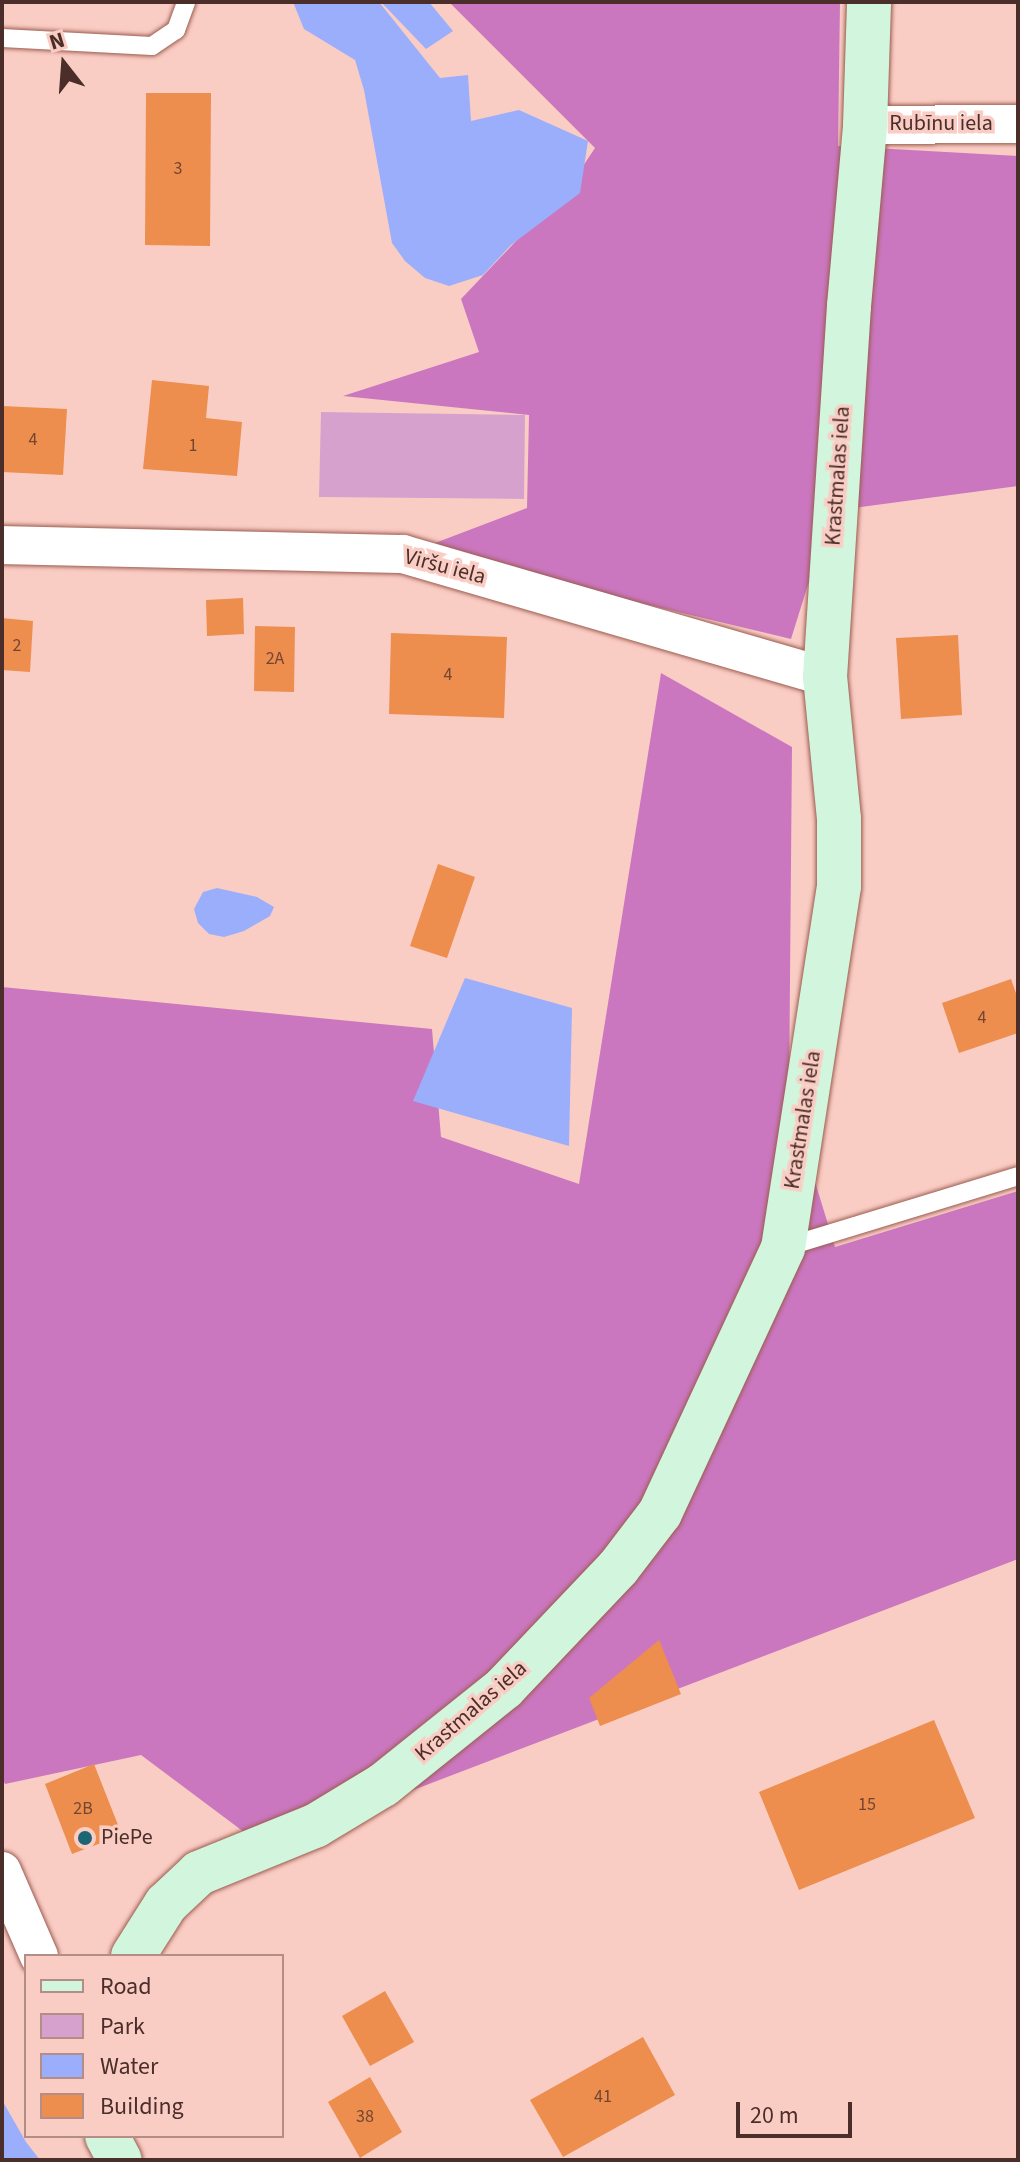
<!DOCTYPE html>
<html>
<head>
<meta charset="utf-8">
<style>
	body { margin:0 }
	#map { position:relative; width:1020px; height:2162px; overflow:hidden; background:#facdc4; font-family:"Source Sans 3",sans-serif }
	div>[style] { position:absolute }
	.green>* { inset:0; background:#d7a1ce }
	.forest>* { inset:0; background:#cb77c0 }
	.water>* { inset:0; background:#9aaefb }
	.building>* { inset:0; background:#ed8d4e }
	.roads { filter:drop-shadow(0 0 2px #9c5c50) drop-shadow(0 0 2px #9c5c50) }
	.lane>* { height:18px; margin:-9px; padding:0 9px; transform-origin:9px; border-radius:9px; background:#fff }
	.street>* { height:38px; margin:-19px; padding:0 19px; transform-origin:19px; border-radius:19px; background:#fff }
	.secondary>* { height:44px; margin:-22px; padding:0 22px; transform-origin:22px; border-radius:22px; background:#d1f6dd }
	.dots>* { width:22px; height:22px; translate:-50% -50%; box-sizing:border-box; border:4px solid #facdc4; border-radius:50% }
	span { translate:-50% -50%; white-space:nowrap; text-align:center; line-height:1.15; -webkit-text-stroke:7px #facdc4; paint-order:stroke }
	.number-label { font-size:18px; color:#744632 }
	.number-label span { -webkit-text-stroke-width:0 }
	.street-label { font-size:22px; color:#4b2e29 }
	.poi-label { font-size:22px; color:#4b2e29 }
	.left { translate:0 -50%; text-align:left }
	.frame { position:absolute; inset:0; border:4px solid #4b2e29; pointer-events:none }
	.legend { position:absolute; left:24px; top:1954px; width:260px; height:184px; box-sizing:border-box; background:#facdc4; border:2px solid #b48d86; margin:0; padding:10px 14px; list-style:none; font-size:24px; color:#4b2e29 }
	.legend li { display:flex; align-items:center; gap:16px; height:40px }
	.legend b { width:40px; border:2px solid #b48d86 }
	.north { position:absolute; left:24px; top:24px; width:80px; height:80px; -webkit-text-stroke:6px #facdc4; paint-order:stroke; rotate:343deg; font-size:22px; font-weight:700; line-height:32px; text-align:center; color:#4b2e29 }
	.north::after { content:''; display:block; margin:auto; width:28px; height:36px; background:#4b2e29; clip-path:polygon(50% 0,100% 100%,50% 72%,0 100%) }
	.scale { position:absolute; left:736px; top:2102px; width:116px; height:36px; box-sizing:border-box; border:4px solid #4b2e29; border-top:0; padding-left:10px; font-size:24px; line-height:28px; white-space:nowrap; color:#4b2e29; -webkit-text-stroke:6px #facdc4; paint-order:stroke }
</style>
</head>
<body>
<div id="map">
	<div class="green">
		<i style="clip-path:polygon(321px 412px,525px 415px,524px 499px,319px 497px)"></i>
	</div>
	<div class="forest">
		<i style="clip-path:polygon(449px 2px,840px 2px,838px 146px,1018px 156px,1018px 486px,831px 511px,791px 639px,544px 580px,435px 543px,527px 508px,529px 415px,343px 396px,479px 352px,461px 299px,573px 181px,595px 148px)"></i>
		<i style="clip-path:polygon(661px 673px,792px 747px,789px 1097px,835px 1247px,1018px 1191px,1018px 1559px,264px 1847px,141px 1755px,5px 1784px,2px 1777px,2px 987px,432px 1029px,441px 1137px,579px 1184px)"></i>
	</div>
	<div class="water">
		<i style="clip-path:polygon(293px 2px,379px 2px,440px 78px,468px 75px,471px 121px,519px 110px,588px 141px,580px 193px,511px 245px,483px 275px,449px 286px,425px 278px,405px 261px,392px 243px,364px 90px,355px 60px,304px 29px)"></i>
		<i style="clip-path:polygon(381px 2px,429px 2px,453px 31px,426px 49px)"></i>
		<i style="clip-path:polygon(217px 888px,257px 897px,274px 907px,270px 916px,244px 931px,224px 937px,209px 934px,198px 923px,194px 909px,203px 892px)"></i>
		<i style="clip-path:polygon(465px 978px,572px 1008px,569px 1146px,413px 1101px)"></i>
		<i style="clip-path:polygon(2px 2100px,26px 2142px,40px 2160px,2px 2160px)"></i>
	</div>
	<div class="building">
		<i style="clip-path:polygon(146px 93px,211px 93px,210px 246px,145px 245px)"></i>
		<i style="clip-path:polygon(152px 380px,209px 386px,206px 418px,242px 422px,237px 476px,143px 469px)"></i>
		<i style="clip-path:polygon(2px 406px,67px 409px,63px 475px,2px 472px)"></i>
		<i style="clip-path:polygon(243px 598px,244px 634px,207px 636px,206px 600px)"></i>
		<i style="clip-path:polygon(2px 618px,33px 621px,30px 672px,2px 670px)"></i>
		<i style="clip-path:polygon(255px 626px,295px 627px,294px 692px,254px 691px)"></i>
		<i style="clip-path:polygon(391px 633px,507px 637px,504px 718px,389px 714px)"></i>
		<i style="clip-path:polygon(958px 635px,962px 715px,901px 719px,896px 638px)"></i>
		<i style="clip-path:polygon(438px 864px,475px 877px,447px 958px,410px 946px)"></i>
		<i style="clip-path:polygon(1011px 979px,1018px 999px,1018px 1033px,959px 1053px,942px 1003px)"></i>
		<i style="clip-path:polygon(659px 1640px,681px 1694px,600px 1726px,589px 1698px)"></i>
		<i style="clip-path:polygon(934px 1720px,975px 1818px,799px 1890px,759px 1792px)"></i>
		<i style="clip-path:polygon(94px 1764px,122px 1835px,72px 1854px,45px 1784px)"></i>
		<i style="clip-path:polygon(385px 1991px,414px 2042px,370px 2066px,342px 2016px)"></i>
		<i style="clip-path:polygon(643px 2037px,675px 2095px,563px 2157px,530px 2100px)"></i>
		<i style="clip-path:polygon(370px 2077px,402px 2132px,360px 2158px,328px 2102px)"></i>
	</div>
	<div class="roads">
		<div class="lane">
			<i style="left:2px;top:38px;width:150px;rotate:3.1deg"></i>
			<i style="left:152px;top:46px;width:29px;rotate:-34deg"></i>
			<i style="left:176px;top:30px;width:30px;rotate:-70deg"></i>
			<i style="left:786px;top:1247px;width:243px;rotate:-17deg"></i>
		</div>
		<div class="street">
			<i style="left:865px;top:125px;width:153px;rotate:-0.4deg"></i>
			<i style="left:2px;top:545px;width:401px;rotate:1.3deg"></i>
			<i style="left:403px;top:554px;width:440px;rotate:16.2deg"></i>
			<i style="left:2px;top:1871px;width:93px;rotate:66.5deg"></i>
		</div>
		<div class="secondary">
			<i style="left:133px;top:1956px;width:62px;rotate:-57.6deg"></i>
			<i style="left:166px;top:1904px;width:45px;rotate:-43.2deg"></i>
			<i style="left:199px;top:1873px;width:125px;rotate:-22.1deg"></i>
			<i style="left:315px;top:1826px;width:79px;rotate:-31.1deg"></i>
			<i style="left:383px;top:1785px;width:155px;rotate:-38.7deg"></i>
			<i style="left:504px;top:1688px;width:166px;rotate:-46.5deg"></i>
			<i style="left:618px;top:1568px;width:69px;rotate:-52.6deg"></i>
			<i style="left:660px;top:1513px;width:292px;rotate:-65.1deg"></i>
			<i style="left:783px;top:1248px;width:366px;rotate:-81.2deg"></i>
			<i style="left:839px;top:886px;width:67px;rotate:-90deg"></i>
			<i style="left:839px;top:819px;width:143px;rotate:-95.6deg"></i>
			<i style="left:825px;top:677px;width:372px;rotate:-86.3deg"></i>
			<i style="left:849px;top:306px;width:182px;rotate:-84.9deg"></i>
			<i style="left:865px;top:125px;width:123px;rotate:-88.1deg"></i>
			<i style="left:107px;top:2136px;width:27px;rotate:62deg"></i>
		</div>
	</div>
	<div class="dots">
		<i style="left:85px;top:1838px;background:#1c6572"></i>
	</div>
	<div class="number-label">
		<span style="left:178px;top:169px">3</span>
		<span style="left:33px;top:440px">4</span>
		<span style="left:193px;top:446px">1</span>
		<span style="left:17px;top:646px">2</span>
		<span style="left:275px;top:659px">2A</span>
		<span style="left:448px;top:675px">4</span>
		<span style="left:982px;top:1018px">4</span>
		<span style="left:867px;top:1805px">15</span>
		<span style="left:83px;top:1809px">2B</span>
		<span style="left:603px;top:2097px">41</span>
		<span style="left:365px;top:2117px">38</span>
	</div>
	<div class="street-label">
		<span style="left:941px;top:124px">Rubīnu iela</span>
		<span style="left:838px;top:476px;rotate:-86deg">Krastmalas iela</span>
		<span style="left:445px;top:567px;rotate:15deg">Viršu iela</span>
		<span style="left:803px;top:1120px;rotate:-81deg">Krastmalas iela</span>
		<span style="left:471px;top:1711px;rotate:-41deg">Krastmalas iela</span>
	</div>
	<div class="poi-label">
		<span class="left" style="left:101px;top:1838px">PiePe</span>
	</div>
	<div class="frame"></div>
	<ul class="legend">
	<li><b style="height:10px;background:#d1f6dd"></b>Road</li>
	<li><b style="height:22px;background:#d7a1ce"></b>Park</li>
	<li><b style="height:22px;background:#9aaefb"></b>Water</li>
	<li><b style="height:22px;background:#ed8d4e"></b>Building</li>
	</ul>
	<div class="north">N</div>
	<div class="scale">20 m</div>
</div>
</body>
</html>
